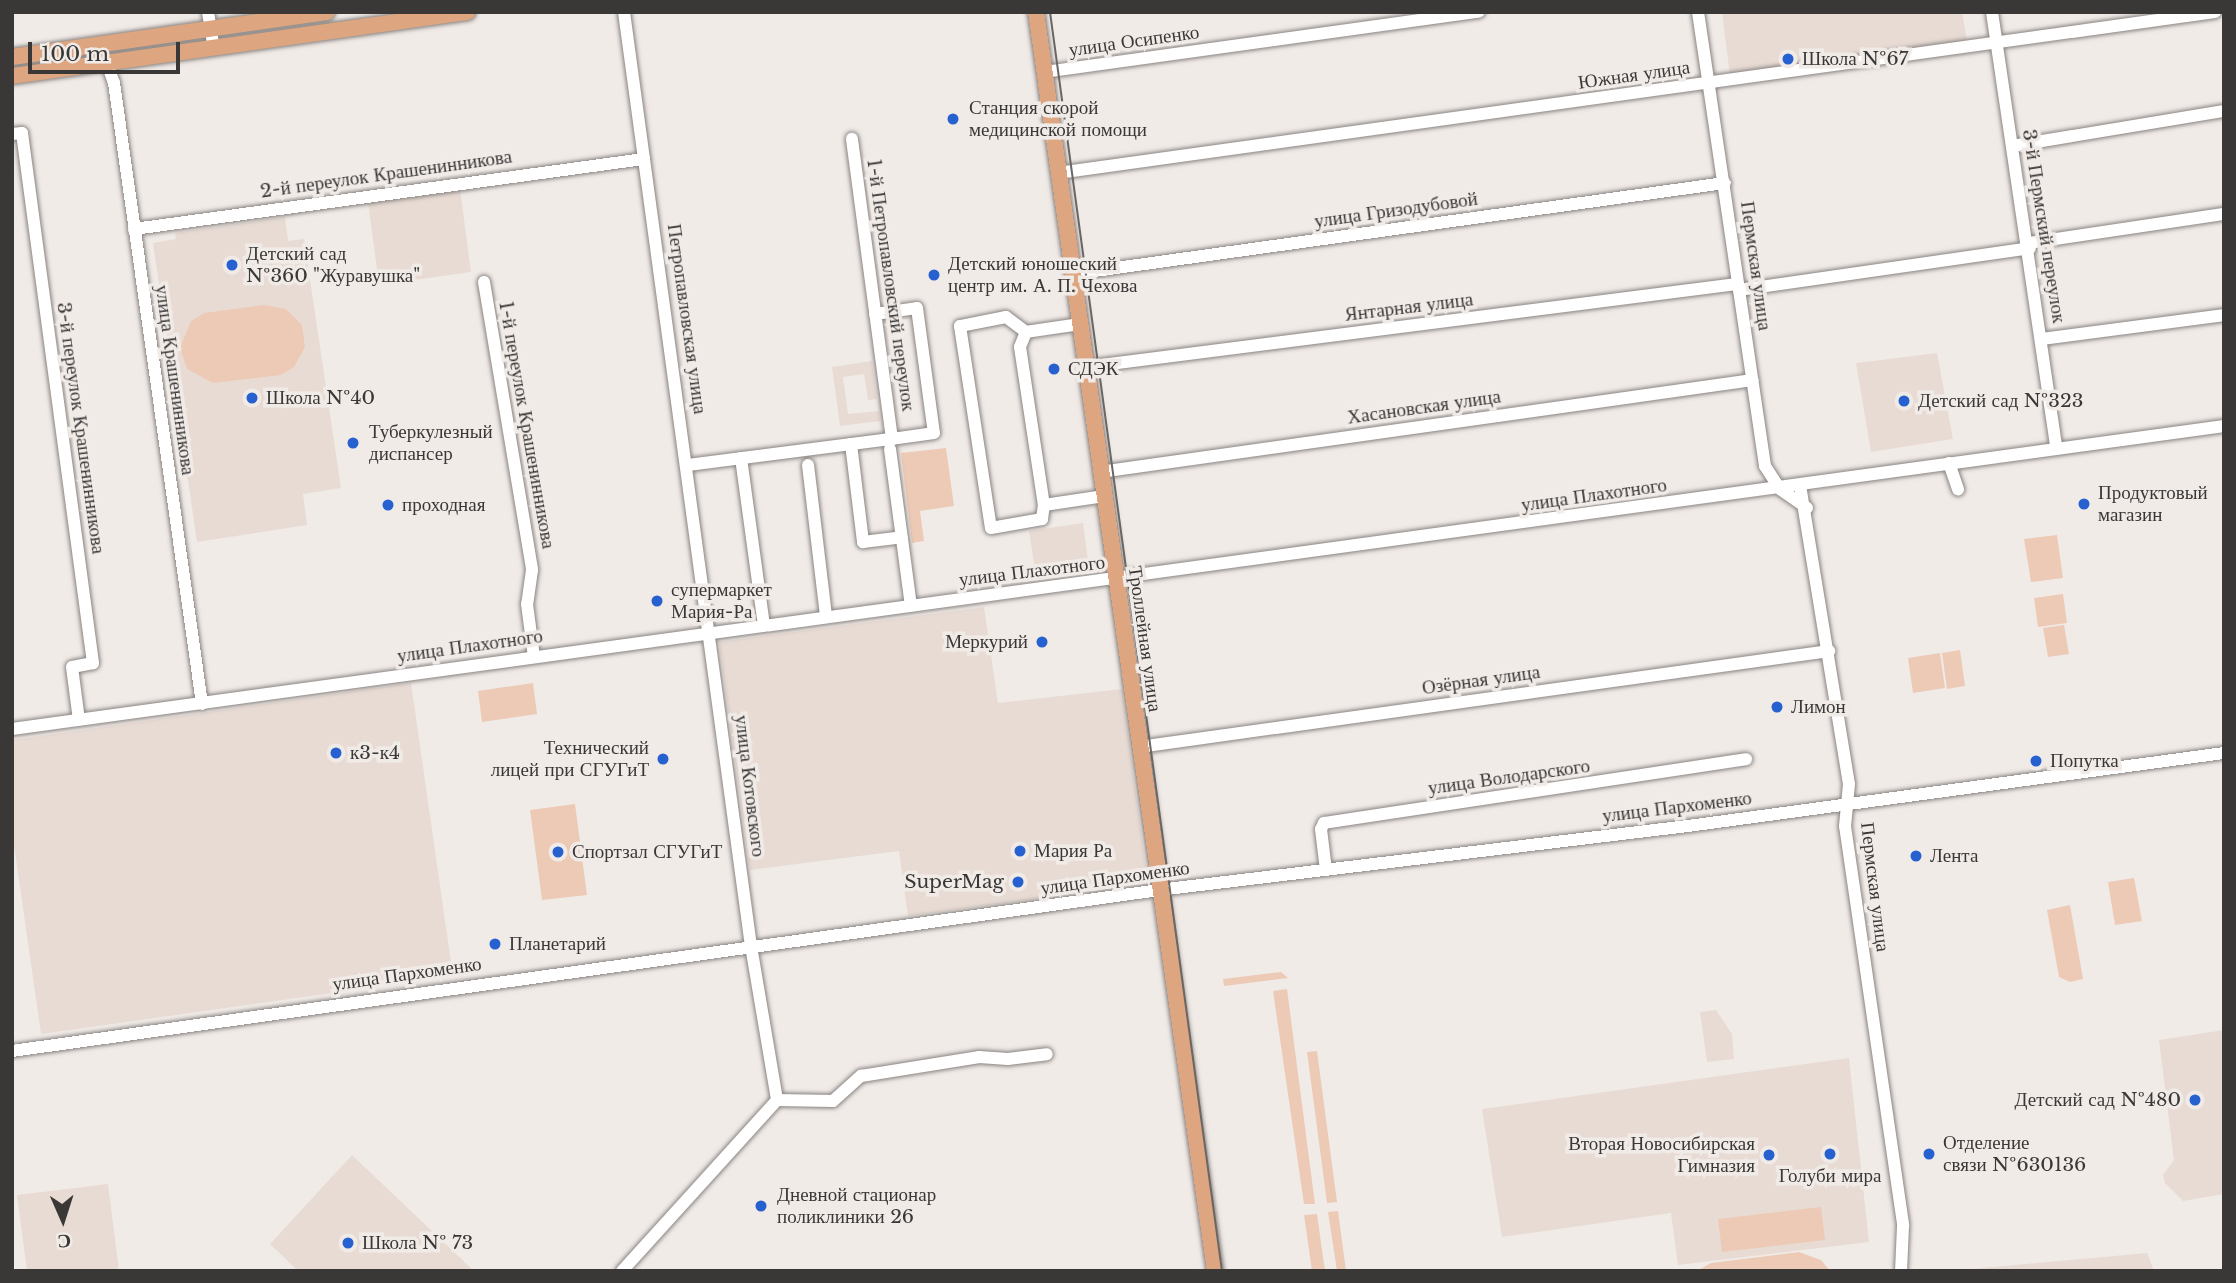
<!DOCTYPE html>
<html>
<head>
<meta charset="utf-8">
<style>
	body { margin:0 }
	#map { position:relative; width:2236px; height:1283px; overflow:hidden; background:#f1ebe8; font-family:"Libre Baskerville",serif }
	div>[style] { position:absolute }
	.built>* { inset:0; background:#e8dbd4 }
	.green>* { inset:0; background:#edcab6 }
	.roads { filter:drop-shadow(0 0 2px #898481) drop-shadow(0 0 2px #898481) }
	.minor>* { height:12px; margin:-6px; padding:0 6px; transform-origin:6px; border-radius:6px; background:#fff }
	.major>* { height:16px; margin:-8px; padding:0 8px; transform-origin:8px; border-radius:8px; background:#dda680 }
	.tram>* { height:2px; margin:-1px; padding:0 1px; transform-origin:1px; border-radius:1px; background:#696664 }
	.dots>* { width:19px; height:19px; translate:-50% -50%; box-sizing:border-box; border:4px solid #f1ebe8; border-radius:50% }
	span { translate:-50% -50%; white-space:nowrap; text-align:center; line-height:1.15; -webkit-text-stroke:7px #f1ebe8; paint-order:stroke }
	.street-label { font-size:19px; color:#3a3837 }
	.poi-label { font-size:19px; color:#3a3837 }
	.left { translate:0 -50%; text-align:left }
	.right { translate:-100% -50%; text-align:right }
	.frame { position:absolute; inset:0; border:14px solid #3a3837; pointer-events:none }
	.north { position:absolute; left:28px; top:1185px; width:70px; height:70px; -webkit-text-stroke:5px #f1ebe8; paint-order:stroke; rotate:177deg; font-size:19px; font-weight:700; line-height:28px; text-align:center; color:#3a3837 }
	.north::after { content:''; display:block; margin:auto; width:24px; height:32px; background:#3a3837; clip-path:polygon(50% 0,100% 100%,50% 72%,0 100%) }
	.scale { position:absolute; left:28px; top:42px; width:152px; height:32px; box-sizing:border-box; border:4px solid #3a3837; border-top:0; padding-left:9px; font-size:21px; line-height:24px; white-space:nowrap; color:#3a3837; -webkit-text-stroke:5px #f1ebe8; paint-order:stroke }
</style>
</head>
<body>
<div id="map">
	<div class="built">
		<i style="clip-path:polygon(1722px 12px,1962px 12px,1967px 41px,1730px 76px)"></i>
		<i style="clip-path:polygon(460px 189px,471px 272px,379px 285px,368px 202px)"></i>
		<i style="clip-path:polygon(285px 217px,288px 241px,304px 239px,341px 488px,303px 494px,307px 525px,197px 542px,153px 243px,176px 239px,175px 233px)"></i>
		<i style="clip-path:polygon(1937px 353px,1953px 439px,1871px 452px,1856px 363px)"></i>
		<i style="clip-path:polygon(872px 361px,877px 399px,868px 400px,864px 374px,843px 377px,848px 414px,879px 411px,880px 421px,840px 426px,832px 367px)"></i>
		<i style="clip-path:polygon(1083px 523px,1089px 568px,1036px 576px,1029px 531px)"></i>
		<i style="clip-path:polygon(984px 607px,998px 703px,1122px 689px,1148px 884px,908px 916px,899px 851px,750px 870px,719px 642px)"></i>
		<i style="clip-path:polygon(411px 683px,453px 976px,41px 1034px,12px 831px,12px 740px)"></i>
		<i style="clip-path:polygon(1716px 1010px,1732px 1034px,1734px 1059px,1707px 1062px,1700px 1012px)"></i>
		<i style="clip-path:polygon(2224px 1030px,2224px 1194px,2183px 1201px,2165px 1183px,2163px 1175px,2174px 1160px,2159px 1040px)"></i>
		<i style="clip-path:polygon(1849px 1058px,1869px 1242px,1678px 1265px,1671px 1213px,1502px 1237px,1482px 1109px)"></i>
		<i style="clip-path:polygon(352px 1155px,474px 1271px,298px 1271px,270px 1244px)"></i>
		<i style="clip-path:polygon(108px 1184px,119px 1271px,27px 1271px,17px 1195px)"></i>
		<i style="clip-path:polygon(2147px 1253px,2154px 1271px,1949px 1271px)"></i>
	</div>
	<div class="green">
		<i style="clip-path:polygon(264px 305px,286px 309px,302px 325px,305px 347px,294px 367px,281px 375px,213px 383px,187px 369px,180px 348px,191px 321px,204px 313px)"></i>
		<i style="clip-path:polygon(946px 448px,954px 506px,920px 511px,924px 541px,912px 543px,901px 453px)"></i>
		<i style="clip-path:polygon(2057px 535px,2063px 578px,2031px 582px,2024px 539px)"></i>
		<i style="clip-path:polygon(2063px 594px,2067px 623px,2038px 627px,2034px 598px)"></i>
		<i style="clip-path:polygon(2064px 625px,2069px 654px,2048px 657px,2043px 628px)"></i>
		<i style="clip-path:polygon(1960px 650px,1965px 686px,1947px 689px,1942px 653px)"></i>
		<i style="clip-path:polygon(1940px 653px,1945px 688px,1913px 693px,1908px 658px)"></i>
		<i style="clip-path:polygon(533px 683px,537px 714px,482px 722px,478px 691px)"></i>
		<i style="clip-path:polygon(575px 804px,587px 895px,542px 900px,530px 810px)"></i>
		<i style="clip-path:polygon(2134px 878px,2142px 921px,2115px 925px,2108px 882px)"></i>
		<i style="clip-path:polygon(2070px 905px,2083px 979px,2070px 982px,2059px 977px,2047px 910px)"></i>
		<i style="clip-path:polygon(1281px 972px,1288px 978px,1224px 986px,1223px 979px)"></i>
		<i style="clip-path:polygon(1287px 989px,1315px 1204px,1304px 1204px,1273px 991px)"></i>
		<i style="clip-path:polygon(1317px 1051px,1337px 1202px,1327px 1203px,1307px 1052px)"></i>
		<i style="clip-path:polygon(1821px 1207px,1825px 1240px,1722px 1252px,1718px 1219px)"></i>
		<i style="clip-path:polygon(1338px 1211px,1346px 1271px,1337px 1271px,1328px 1212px)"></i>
		<i style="clip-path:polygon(1317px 1214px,1325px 1271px,1312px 1271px,1304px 1215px)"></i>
		<i style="clip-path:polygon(1799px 1252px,1821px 1260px,1830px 1271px,1697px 1271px,1711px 1263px)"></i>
	</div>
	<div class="roads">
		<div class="minor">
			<i style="left:208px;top:12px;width:36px;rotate:81deg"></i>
			<i style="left:624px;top:12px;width:943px;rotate:82.26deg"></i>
			<i style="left:751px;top:946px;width:156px;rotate:80.4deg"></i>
			<i style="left:1698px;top:12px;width:459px;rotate:81.6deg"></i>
			<i style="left:1765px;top:466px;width:27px;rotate:57deg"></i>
			<i style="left:1780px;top:489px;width:33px;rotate:35deg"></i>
			<i style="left:1992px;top:12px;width:440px;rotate:81.6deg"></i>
			<i style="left:107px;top:63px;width:21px;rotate:71deg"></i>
			<i style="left:114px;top:83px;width:627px;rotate:81.93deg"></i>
			<i style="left:1044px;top:72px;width:439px;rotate:-7.9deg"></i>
			<i style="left:12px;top:134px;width:10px;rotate:-6deg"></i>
			<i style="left:22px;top:133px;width:535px;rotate:82.37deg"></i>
			<i style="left:93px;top:663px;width:21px;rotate:169deg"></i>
			<i style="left:72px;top:667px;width:53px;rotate:82.5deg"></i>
			<i style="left:2012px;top:146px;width:215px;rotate:-9.4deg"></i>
			<i style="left:1058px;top:173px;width:1168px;rotate:-7.92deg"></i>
			<i style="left:134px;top:229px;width:515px;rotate:-7.82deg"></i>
			<i style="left:2029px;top:243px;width:197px;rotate:-8.5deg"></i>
			<i style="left:1073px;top:274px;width:658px;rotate:-7.95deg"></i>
			<i style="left:484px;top:282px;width:292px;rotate:80.5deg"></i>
			<i style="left:532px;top:570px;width:34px;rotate:98deg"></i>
			<i style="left:527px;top:604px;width:53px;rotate:82.5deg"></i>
			<i style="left:1739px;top:290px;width:294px;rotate:-8.2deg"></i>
			<i style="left:875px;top:314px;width:42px;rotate:-8.1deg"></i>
			<i style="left:917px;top:308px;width:126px;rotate:82.3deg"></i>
			<i style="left:934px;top:433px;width:42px;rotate:171.9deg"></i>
			<i style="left:1080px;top:324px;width:55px;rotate:171.6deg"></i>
			<i style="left:1026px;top:332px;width:16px;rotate:112deg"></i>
			<i style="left:1020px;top:347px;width:160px;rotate:81.4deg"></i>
			<i style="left:1044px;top:505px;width:61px;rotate:-8.5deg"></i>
			<i style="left:1026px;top:332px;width:25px;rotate:-143deg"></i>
			<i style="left:1006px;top:317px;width:47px;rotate:168.9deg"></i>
			<i style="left:960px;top:326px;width:204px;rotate:81.3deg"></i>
			<i style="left:991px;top:528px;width:52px;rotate:-10deg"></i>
			<i style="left:1042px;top:519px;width:14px;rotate:-82deg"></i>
			<i style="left:2042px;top:339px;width:184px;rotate:-7.5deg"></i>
			<i style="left:1086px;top:367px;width:656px;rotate:-7.27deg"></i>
			<i style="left:851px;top:444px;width:99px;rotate:83deg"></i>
			<i style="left:863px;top:542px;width:39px;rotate:-7deg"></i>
			<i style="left:890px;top:449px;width:158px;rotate:82.4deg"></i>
			<i style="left:741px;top:458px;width:169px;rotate:82.2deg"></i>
			<i style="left:1949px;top:463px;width:28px;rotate:71deg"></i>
			<i style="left:688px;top:465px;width:206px;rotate:-7.3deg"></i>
			<i style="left:892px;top:439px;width:303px;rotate:-97.6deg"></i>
			<i style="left:808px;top:465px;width:153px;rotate:83.2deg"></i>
			<i style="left:1100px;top:472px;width:659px;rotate:-8.02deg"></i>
			<i style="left:1800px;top:485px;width:303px;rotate:80.7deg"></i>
			<i style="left:1849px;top:784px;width:42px;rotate:95.4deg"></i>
			<i style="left:1845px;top:826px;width:404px;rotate:81.7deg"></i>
			<i style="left:1903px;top:1226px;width:45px;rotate:92.5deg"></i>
			<i style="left:12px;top:729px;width:2233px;rotate:-7.8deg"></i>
			<i style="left:1139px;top:747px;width:697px;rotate:-7.92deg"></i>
			<i style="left:1326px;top:870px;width:41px;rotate:-97deg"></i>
			<i style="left:1321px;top:829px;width:7px;rotate:-63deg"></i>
			<i style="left:1324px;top:823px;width:427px;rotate:-8.6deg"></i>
			<i style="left:12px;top:1051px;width:1158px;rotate:-7.99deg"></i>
			<i style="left:1159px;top:890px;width:533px;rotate:-6.9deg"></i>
			<i style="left:1688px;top:826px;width:541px;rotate:-7.76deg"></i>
			<i style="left:777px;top:1100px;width:56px;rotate:1deg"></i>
			<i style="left:833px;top:1101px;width:38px;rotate:-42deg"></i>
			<i style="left:861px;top:1076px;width:120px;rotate:-9.1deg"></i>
			<i style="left:979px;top:1057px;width:29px;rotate:4deg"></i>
			<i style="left:1008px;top:1059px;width:39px;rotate:-7deg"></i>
			<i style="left:622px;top:1271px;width:231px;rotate:-47.8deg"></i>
		</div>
		<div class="major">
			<i style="left:1036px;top:12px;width:1272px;rotate:81.91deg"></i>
			<i style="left:12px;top:57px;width:318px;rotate:-8.1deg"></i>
			<i style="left:12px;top:76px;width:460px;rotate:-8deg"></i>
		</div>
	</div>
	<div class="tram">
		<i style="left:1050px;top:12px;width:1271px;rotate:82.22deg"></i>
	</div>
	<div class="dots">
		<i style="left:1788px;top:59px;background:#2761cf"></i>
		<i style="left:953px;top:119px;background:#2761cf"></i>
		<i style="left:232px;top:265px;background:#2761cf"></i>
		<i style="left:934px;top:275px;background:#2761cf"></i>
		<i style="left:1054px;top:369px;background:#2761cf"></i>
		<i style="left:252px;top:398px;background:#2761cf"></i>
		<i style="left:1904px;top:401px;background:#2761cf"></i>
		<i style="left:353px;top:443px;background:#2761cf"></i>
		<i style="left:2084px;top:504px;background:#2761cf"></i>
		<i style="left:388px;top:505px;background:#2761cf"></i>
		<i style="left:657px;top:601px;background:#2761cf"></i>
		<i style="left:1042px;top:642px;background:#2761cf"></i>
		<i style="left:1777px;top:707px;background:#2761cf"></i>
		<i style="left:336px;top:753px;background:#2761cf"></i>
		<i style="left:663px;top:759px;background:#2761cf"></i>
		<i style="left:2036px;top:761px;background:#2761cf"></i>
		<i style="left:1020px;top:851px;background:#2761cf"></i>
		<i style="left:558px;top:852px;background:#2761cf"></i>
		<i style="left:1916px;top:856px;background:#2761cf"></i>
		<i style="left:1018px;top:882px;background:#2761cf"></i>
		<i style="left:495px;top:944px;background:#2761cf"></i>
		<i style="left:2195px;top:1100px;background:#2761cf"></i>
		<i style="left:1830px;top:1154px;background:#2761cf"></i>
		<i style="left:1929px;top:1154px;background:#2761cf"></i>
		<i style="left:1769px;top:1155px;background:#2761cf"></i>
		<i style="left:761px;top:1206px;background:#2761cf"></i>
		<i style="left:348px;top:1243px;background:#2761cf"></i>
	</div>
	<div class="street-label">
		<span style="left:1134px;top:41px;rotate:-8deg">улица Осипенко</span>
		<span style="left:1634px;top:75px;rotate:-8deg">Южная улица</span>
		<span style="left:386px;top:174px;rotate:-8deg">2-й переулок Крашенинникова</span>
		<span style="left:1396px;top:210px;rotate:-8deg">улица Гризодубовой</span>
		<span style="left:2044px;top:226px;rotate:81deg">3-й Пермский переулок</span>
		<span style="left:1756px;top:266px;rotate:82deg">Пермская улица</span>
		<span style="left:891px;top:285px;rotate:82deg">1-й Петропавловский переулок</span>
		<span style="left:1409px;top:307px;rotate:-7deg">Янтарная улица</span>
		<span style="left:687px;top:319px;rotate:82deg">Петропавловская улица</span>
		<span style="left:175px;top:380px;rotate:82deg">улица Крашенинникова</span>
		<span style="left:1424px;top:407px;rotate:-8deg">Хасановская улица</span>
		<span style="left:527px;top:425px;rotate:80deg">1-й переулок Крашенинникова</span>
		<span style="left:81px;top:428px;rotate:82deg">3-й переулок Крашенинникова</span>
		<span style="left:1594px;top:495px;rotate:-8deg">улица Плахотного</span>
		<span style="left:1032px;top:571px;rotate:-7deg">улица Плахотного</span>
		<span style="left:1145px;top:639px;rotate:82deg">Троллейная улица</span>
		<span style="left:470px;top:646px;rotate:-8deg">улица Плахотного</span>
		<span style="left:1481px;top:680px;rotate:-8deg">Озёрная улица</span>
		<span style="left:1509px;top:777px;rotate:-8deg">улица Володарского</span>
		<span style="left:750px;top:786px;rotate:83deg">улица Котовского</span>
		<span style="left:1677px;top:807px;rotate:-7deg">улица Пархоменко</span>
		<span style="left:1115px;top:878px;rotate:-8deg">улица Пархоменко</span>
		<span style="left:1875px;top:887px;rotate:83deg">Пермская улица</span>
		<span style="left:407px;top:974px;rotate:-8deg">улица Пархоменко</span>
	</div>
	<div class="poi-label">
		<span class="left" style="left:1802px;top:59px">Школа №67</span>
		<span class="left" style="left:969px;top:119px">Станция скорой<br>медицинской помощи</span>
		<span class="left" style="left:246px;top:265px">Детский сад<br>№360 "Журавушка"</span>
		<span class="left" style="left:948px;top:275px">Детский юношеский<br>центр им. А. П. Чехова</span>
		<span class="left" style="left:1068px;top:369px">СДЭК</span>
		<span class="left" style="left:266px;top:398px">Школа №40</span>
		<span class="left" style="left:1918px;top:401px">Детский сад №323</span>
		<span class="left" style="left:369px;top:443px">Туберкулезный<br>диспансер</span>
		<span class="left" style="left:2098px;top:504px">Продуктовый<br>магазин</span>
		<span class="left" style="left:402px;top:505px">проходная</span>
		<span class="left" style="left:671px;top:601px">супермаркет<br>Мария-Ра</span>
		<span class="right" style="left:1028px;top:642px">Меркурий</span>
		<span class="left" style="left:1791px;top:707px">Лимон</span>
		<span class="right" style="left:649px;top:759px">Технический<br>лицей при СГУГиТ</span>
		<span class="left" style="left:350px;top:753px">к3-к4</span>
		<span class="left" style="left:2050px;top:761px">Попутка</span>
		<span class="left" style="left:1034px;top:851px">Мария Ра</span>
		<span class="left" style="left:572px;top:852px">Спортзал СГУГиТ</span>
		<span class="left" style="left:1930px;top:856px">Лента</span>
		<span class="right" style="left:1004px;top:882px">SuperMag</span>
		<span class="left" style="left:509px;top:944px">Планетарий</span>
		<span class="right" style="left:2181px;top:1100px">Детский сад №480</span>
		<span class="left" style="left:1943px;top:1154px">Отделение<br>связи №630136</span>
		<span class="right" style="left:1755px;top:1155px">Вторая Новосибирская<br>Гимназия</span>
		<span style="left:1830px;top:1176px">Голуби мира</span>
		<span class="left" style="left:777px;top:1206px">Дневной стационар<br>поликлиники 26</span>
		<span class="left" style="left:362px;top:1243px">Школа № 73</span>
	</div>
	<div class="frame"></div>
	<div class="north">С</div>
	<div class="scale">100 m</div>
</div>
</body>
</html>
